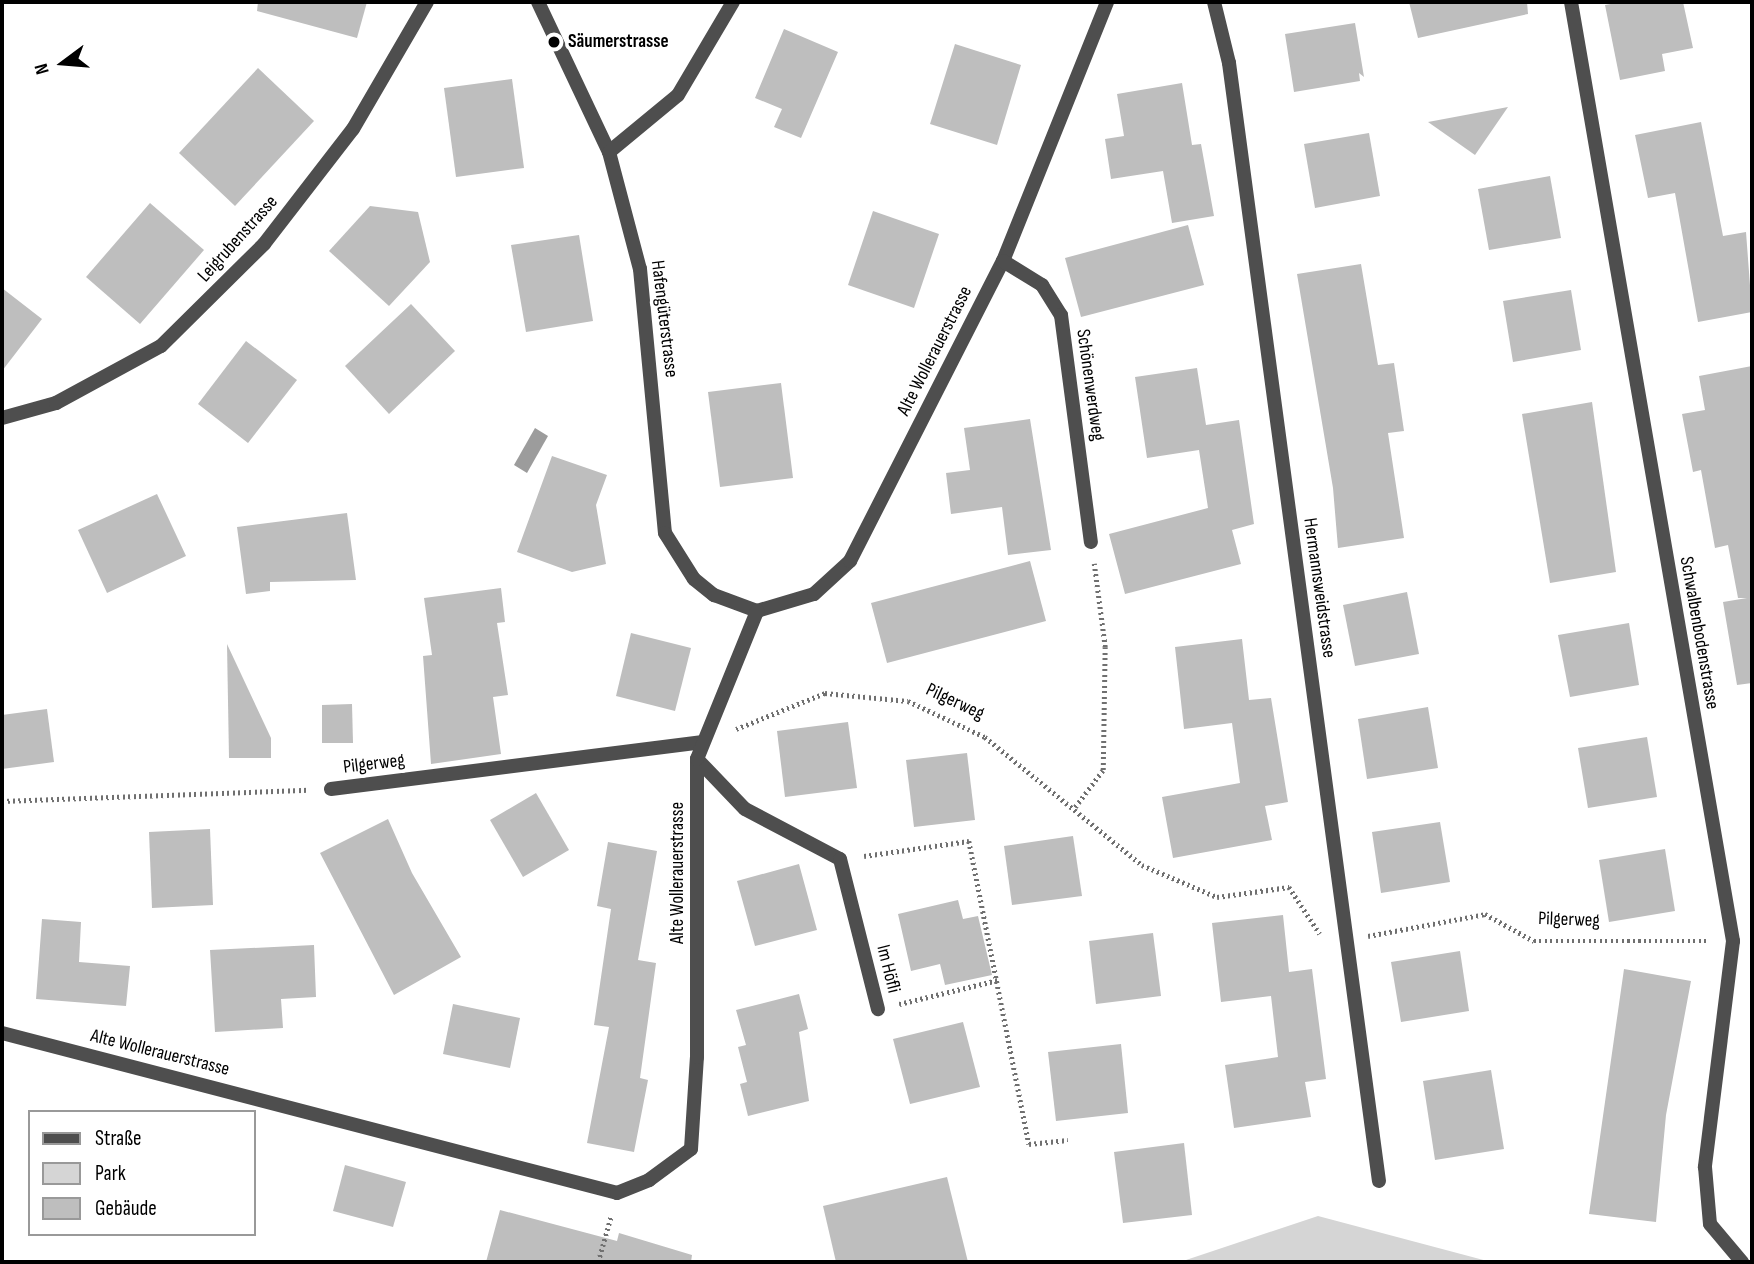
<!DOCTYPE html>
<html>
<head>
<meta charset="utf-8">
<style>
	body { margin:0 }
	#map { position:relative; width:1754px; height:1264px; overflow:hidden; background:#fff; font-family:"Sofia Sans Condensed",sans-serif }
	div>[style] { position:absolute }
	.green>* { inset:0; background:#d5d5d5 }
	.water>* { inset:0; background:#9c9c9c }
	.building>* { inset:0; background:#bebebe }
	.path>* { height:4.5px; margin-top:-2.25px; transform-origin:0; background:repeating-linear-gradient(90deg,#707070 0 2px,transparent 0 5.5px) }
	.lane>* { height:14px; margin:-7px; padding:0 7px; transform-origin:7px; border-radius:7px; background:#4e4e4e }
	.street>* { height:14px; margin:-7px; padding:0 7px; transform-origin:7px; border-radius:7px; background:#4e4e4e }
	.dots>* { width:19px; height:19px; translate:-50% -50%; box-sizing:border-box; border:4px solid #fff; border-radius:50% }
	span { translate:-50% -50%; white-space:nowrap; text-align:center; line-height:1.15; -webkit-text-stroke:7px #fff; paint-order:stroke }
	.poi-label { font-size:19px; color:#000; font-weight:700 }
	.left { translate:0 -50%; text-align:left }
	.street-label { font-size:19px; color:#000 }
	.frame { position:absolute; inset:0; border:4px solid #000; pointer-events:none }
	.legend { position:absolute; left:28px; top:1110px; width:228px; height:126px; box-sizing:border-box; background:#fff; border:2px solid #999; margin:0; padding:9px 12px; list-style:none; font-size:21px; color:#000 }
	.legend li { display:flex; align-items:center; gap:14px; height:35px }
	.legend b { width:35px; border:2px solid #999 }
	.north { position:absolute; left:28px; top:28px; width:70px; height:70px; -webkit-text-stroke:5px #fff; paint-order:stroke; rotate:254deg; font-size:19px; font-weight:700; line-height:28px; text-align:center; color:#000 }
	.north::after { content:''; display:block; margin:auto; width:24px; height:32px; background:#000; clip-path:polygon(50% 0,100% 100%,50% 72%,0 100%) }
</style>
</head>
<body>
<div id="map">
	<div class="green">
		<i style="clip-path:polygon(1318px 1216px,1491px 1262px,1180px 1262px)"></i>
	</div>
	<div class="water">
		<i style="clip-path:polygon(535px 428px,548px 436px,527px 473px,514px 465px)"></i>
	</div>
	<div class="building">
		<i style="clip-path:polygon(258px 2px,367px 2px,357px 38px,257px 11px)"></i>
		<i style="clip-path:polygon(1409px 2px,1527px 2px,1528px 14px,1418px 38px)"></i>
		<i style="clip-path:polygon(1622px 2px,1683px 2px,1693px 48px,1662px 54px,1665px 71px,1620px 80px,1605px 5px)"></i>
		<i style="clip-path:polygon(1355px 23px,1364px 77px,1359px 73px,1360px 81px,1294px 92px,1285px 34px)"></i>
		<i style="clip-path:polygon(784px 29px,838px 52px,801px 138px,774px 127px,782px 109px,755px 98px)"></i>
		<i style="clip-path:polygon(955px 44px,1021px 65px,997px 145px,930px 124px)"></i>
		<i style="clip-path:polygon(258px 68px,314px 121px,235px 206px,179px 153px)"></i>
		<i style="clip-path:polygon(512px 79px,524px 168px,456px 177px,444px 88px)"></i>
		<i style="clip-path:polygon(1182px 83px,1192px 145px,1201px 144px,1214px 216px,1172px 223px,1163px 171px,1111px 179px,1105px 139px,1124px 136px,1117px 94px)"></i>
		<i style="clip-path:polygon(1508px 107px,1475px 155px,1428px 122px)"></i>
		<i style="clip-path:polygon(1701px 122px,1723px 236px,1746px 232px,1752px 312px,1698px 322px,1675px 193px,1648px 198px,1635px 135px)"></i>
		<i style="clip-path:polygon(1369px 133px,1380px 196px,1315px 208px,1304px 144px)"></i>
		<i style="clip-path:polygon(1550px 176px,1561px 238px,1489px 250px,1478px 189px)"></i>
		<i style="clip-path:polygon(150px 203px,204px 250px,140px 324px,86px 277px)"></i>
		<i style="clip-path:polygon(370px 206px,418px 212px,430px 262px,389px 306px,329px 251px)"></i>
		<i style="clip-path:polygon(873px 211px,939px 234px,914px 308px,848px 285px)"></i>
		<i style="clip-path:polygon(1188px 225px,1204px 285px,1081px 317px,1065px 258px)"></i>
		<i style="clip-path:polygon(579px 235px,593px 321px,526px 332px,511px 245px)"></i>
		<i style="clip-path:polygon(1361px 264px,1378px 365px,1394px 363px,1404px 431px,1388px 433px,1404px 538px,1338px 548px,1333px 488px,1297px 274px)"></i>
		<i style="clip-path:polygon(2px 288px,42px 319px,2px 371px)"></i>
		<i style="clip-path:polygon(1571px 290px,1581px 350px,1513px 362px,1503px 301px)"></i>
		<i style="clip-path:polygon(411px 304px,455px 351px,389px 414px,345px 366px)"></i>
		<i style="clip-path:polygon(246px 341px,297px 380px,248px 443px,198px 404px)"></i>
		<i style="clip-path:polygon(1752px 366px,1752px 683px,1737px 685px,1723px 602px,1747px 598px,1738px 598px,1728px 545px,1715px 548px,1701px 470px,1693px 472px,1682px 414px,1705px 410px,1699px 376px)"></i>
		<i style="clip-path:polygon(1197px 368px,1206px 425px,1239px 420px,1254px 524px,1232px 530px,1241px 564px,1125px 594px,1109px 534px,1208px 508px,1199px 450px,1147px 458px,1135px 377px)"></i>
		<i style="clip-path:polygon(781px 383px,793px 478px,720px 487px,708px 392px)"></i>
		<i style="clip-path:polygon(1592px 402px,1616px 572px,1550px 583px,1522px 414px)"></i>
		<i style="clip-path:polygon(1030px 419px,1051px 550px,1008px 555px,1002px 507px,951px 514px,946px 473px,970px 470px,964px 428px)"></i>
		<i style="clip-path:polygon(552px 456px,607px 475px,596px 505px,606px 564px,572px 572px,517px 552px)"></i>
		<i style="clip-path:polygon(157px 494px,186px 556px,107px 593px,78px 530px)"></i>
		<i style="clip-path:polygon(347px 513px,356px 580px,270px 582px,270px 591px,246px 594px,237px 527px)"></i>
		<i style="clip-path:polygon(1030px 561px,1046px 621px,887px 663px,871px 603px)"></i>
		<i style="clip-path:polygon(501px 588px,505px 622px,497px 623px,508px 695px,493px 697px,501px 754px,431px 764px,423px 656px,432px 655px,424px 598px)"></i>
		<i style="clip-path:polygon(1407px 592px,1419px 654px,1355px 666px,1343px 605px)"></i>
		<i style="clip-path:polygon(1629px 623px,1639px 685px,1570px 697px,1558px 635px)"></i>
		<i style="clip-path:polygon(631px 633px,691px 648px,675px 711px,616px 696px)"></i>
		<i style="clip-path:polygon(1242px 639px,1249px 700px,1271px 698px,1288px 802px,1265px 806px,1272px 840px,1173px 858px,1162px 797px,1240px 783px,1232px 723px,1184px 729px,1175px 647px)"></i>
		<i style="clip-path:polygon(227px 644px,271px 738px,271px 758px,229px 758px)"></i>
		<i style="clip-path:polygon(352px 704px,353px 743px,322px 743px,322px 705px)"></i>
		<i style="clip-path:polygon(1428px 707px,1438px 768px,1367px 779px,1358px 719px)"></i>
		<i style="clip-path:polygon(47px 709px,54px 762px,2px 769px,2px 715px)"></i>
		<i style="clip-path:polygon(848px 722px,857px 788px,785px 797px,777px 731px)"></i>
		<i style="clip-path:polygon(1647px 737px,1657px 797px,1588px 808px,1578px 748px)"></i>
		<i style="clip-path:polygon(967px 753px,975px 820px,914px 827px,906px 760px)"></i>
		<i style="clip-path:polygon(536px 793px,569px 850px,523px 877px,490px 820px)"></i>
		<i style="clip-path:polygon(388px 819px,412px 873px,461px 957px,394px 995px,320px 853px)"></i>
		<i style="clip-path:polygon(1440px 822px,1450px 882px,1381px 893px,1372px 832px)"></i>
		<i style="clip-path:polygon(210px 829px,213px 905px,152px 908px,149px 832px)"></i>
		<i style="clip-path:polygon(1073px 836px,1082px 896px,1012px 905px,1004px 846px)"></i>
		<i style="clip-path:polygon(608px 842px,657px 851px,638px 960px,656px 963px,640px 1078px,648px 1080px,634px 1152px,587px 1143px,609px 1027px,594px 1025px,611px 909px,597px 906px)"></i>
		<i style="clip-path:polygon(1665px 849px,1675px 911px,1609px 922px,1599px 860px)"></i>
		<i style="clip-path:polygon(799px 864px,817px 930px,755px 946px,737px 881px)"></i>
		<i style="clip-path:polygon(958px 900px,963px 919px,978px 916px,992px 975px,945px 985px,940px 964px,911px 971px,898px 914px)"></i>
		<i style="clip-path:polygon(1283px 915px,1289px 972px,1312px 969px,1326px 1079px,1305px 1082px,1311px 1117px,1234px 1128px,1225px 1065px,1278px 1057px,1271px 996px,1221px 1002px,1212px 923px)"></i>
		<i style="clip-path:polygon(42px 919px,81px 922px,79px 962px,130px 966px,126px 1006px,36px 999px)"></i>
		<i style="clip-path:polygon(1153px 933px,1161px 996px,1096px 1004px,1089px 941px)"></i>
		<i style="clip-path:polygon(314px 945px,316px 997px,281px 999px,283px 1028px,215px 1032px,210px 950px)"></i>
		<i style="clip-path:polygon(1460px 951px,1469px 1011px,1401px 1022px,1391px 962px)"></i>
		<i style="clip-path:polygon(1624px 969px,1691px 981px,1666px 1115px,1656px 1222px,1589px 1214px)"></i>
		<i style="clip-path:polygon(799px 994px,808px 1029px,799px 1032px,809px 1101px,748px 1116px,740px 1084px,747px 1082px,738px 1047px,746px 1045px,736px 1010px)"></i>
		<i style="clip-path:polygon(453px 1004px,520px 1018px,510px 1068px,443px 1054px)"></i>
		<i style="clip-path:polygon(963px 1022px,980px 1087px,910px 1104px,893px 1039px)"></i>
		<i style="clip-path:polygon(1121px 1044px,1128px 1113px,1056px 1121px,1048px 1052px)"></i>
		<i style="clip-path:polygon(1491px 1070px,1504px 1149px,1435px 1160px,1423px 1081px)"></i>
		<i style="clip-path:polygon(1184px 1143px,1192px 1215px,1123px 1223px,1114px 1152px)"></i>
		<i style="clip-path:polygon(345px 1165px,406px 1182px,393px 1227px,333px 1211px)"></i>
		<i style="clip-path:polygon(947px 1177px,968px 1262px,836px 1262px,823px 1206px)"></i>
		<i style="clip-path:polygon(500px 1210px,617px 1241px,619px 1233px,692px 1255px,691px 1262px,486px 1262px)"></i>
	</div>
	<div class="path">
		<i style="left:736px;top:729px;width:96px;rotate:-22deg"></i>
		<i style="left:825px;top:693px;width:83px;rotate:5.5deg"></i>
		<i style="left:908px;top:701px;width:85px;rotate:25.1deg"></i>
		<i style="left:985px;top:737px;width:203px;rotate:39.2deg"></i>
		<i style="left:1142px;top:865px;width:82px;rotate:23.1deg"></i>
		<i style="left:1217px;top:897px;width:73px;rotate:-7.9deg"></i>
		<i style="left:1289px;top:887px;width:56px;rotate:56.6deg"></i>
		<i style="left:2px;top:801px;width:307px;rotate:-2.1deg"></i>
		<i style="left:1075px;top:807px;width:46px;rotate:-52.9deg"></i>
		<i style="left:1103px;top:770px;width:123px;rotate:-89.1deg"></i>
		<i style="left:1105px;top:647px;width:84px;rotate:-97.5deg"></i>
		<i style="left:864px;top:856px;width:106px;rotate:-8.1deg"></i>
		<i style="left:969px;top:841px;width:309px;rotate:78.8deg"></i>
		<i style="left:1029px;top:1144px;width:39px;rotate:-6deg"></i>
		<i style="left:1368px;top:936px;width:119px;rotate:-10.6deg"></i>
		<i style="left:1485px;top:914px;width:56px;rotate:28.9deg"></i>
		<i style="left:1534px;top:941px;width:176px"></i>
		<i style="left:899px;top:1004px;width:102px;rotate:-13.6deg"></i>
		<i style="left:598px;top:1262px;width:48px;rotate:-74.2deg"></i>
	</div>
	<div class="lane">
		<i style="left:697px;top:759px;width:69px;rotate:46.2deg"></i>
		<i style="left:745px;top:809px;width:107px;rotate:27.8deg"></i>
		<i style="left:840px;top:859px;width:155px;rotate:75.8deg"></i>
	</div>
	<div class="street">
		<i style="left:538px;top:2px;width:166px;rotate:64.7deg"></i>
		<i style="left:609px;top:152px;width:121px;rotate:75.2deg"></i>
		<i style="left:640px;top:269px;width:265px;rotate:84.6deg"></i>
		<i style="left:665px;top:533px;width:54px;rotate:57.8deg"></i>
		<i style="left:694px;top:579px;width:26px;rotate:39deg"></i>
		<i style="left:714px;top:595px;width:46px;rotate:20.4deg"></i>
		<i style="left:757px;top:611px;width:59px;rotate:-16.6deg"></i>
		<i style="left:814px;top:594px;width:49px;rotate:-42.5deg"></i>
		<i style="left:850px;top:561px;width:337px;rotate:-63deg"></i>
		<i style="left:1003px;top:261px;width:279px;rotate:-68.1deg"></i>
		<i style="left:1214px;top:2px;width:63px;rotate:76.2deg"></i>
		<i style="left:1229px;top:63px;width:1128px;rotate:82.36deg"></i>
		<i style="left:1571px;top:2px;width:953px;rotate:80.21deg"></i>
		<i style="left:1733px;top:941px;width:228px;rotate:97.1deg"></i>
		<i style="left:1705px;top:1167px;width:57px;rotate:85deg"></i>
		<i style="left:1710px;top:1224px;width:50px;rotate:49.9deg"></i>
		<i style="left:609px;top:152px;width:89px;rotate:-39.6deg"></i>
		<i style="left:678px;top:95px;width:108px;rotate:-59.4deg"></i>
		<i style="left:1003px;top:261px;width:46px;rotate:31.6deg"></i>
		<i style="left:1042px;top:285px;width:36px;rotate:58deg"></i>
		<i style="left:1061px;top:315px;width:229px;rotate:82.5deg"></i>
		<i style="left:2px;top:418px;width:56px;rotate:-15.5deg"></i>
		<i style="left:56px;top:403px;width:119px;rotate:-28.5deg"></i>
		<i style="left:161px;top:346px;width:145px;rotate:-44.7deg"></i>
		<i style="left:264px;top:244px;width:145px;rotate:-52.3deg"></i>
		<i style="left:353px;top:129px;width:147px;rotate:-59.8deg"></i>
		<i style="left:331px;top:789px;width:375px;rotate:-7.2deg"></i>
		<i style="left:2px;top:1033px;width:635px;rotate:14.58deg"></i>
		<i style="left:617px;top:1193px;width:35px;rotate:-22deg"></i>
		<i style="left:649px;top:1180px;width:52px;rotate:-36.4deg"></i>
		<i style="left:691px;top:1149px;width:92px;rotate:-86.3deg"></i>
		<i style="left:697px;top:1057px;width:298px;rotate:-90deg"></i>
		<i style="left:697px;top:759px;width:160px;rotate:-67.9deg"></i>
	</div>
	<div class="dots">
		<i style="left:554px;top:42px;background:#000"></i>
	</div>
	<div class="poi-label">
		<span class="left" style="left:568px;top:42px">Säumerstrasse</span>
	</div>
	<div class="street-label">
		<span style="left:238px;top:239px;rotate:-48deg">Leigrubenstrasse</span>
		<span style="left:664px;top:319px;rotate:83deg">Hafengüterstrasse</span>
		<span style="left:935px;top:351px;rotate:-63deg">Alte Wollerauerstrasse</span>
		<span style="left:1090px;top:385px;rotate:82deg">Schönenwerdweg</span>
		<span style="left:1319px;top:588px;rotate:82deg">Hermannsweidstrasse</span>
		<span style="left:1699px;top:633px;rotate:80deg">Schwalbenbodenstrasse</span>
		<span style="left:955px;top:702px;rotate:25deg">Pilgerweg</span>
		<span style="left:374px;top:764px;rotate:-7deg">Pilgerweg</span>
		<span style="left:678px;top:873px;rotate:-90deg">Alte Wollerauerstrasse</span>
		<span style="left:1569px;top:920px;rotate:2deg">Pilgerweg</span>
		<span style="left:888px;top:969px;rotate:76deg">Im Höfli</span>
		<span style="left:160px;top:1053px;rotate:14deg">Alte Wollerauerstrasse</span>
	</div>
	<div class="frame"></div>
	<ul class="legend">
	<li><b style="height:9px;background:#4e4e4e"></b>Straße</li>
	<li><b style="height:19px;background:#d5d5d5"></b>Park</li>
	<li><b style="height:19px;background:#bebebe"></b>Gebäude</li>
	</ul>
	<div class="north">N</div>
</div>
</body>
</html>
